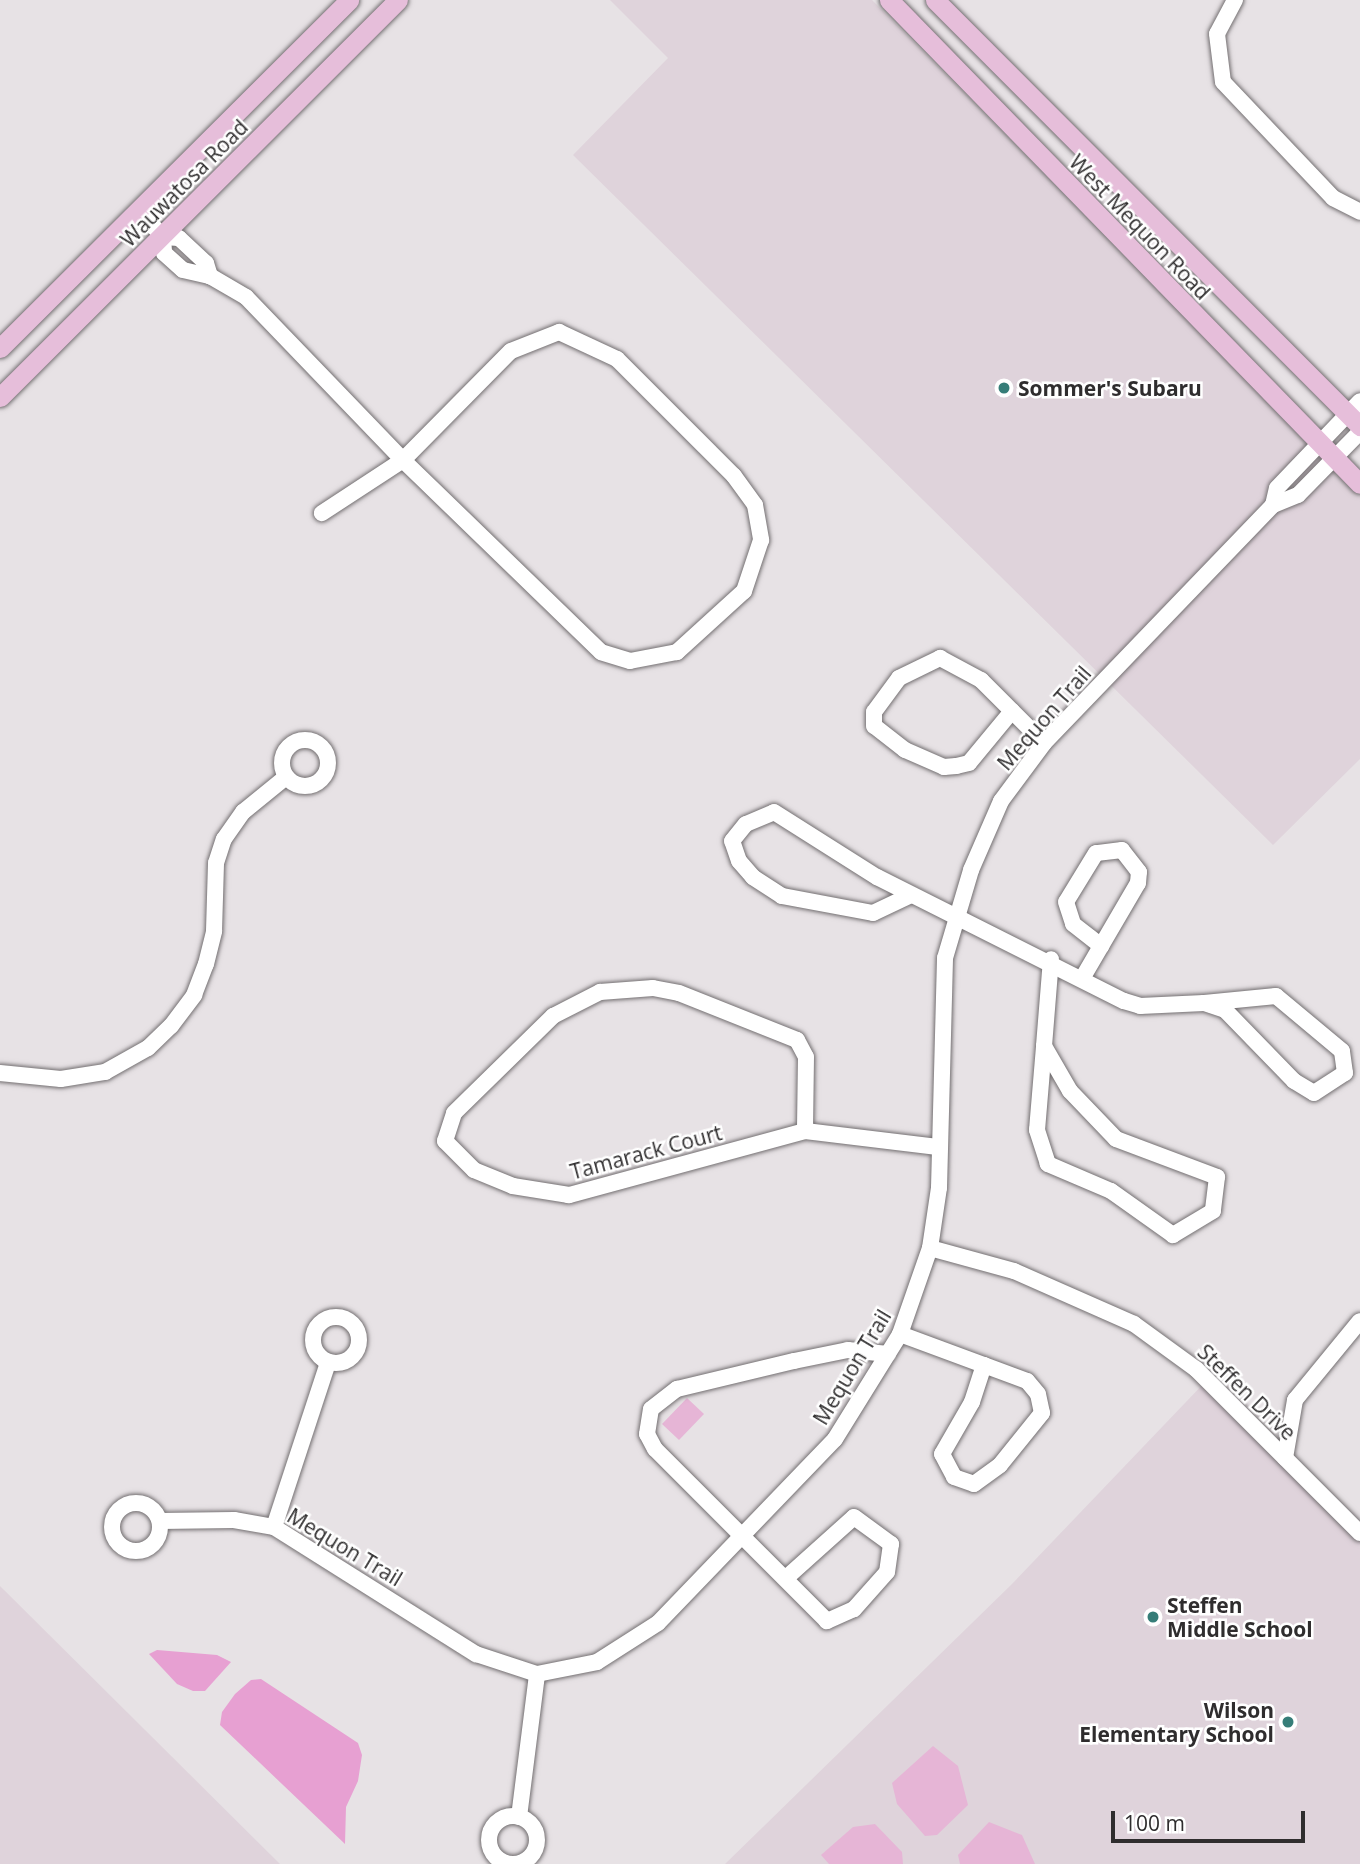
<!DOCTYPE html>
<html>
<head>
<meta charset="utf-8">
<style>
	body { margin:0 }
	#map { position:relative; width:1360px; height:1864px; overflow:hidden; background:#e7e2e5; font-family:"Open Sans",sans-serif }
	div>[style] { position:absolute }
	.built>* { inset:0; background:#dfd3db }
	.green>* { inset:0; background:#e6b5d6 }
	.water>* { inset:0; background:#e7a0d2 }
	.roads { filter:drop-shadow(0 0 2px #736f71) drop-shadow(0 0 2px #736f71) }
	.minor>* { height:16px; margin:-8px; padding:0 8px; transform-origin:8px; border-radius:8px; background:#fff }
	.minor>.ring { margin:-8px; padding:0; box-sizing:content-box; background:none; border:16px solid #fff; border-radius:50% }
	.major>* { height:19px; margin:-9.5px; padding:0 9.5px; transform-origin:9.5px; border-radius:9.5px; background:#e6beda }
	.dots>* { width:19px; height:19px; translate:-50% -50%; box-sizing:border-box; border:4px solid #fff; border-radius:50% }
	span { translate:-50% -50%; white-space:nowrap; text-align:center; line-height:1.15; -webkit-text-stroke:5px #fff; paint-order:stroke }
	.street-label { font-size:21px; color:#2f2d2e }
	.poi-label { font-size:21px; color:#2f2d2e; font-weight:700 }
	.left { translate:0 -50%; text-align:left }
	.right { translate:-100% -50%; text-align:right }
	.scale { position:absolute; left:1111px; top:1811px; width:194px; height:32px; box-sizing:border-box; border:4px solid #2f2d2e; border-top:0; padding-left:9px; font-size:21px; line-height:24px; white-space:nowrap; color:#2f2d2e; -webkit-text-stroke:5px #fff; paint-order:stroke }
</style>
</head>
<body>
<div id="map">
	<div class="built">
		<i style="clip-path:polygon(610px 0,872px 0,1360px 492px,1360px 759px,1273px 845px,573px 155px,668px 58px)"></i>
		<i style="clip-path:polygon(1207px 1380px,1360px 1533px,1360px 1864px,725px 1864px,1012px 1584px)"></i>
		<i style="clip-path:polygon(0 1586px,280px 1864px,0 1864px)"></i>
	</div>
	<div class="green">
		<i style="clip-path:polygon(687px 1398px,704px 1414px,679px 1440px,662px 1424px)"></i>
		<i style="clip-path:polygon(933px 1746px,958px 1766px,968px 1805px,937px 1835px,925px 1836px,897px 1804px,892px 1783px)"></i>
		<i style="clip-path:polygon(989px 1822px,1022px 1835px,1035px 1864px,960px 1864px,958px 1855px)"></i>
		<i style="clip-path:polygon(875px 1824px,902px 1852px,903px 1864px,829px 1864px,821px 1855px,853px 1827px)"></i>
	</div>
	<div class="water">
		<i style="clip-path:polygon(157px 1650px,217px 1655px,231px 1662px,205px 1691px,193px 1691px,177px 1684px,149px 1654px)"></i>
		<i style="clip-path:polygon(261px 1679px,358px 1743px,362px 1755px,358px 1781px,346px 1807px,345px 1844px,220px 1725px,222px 1712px,235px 1694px,251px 1680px)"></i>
	</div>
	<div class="roads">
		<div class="minor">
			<i style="left:1235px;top:0;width:38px;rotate:118deg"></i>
			<i style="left:1217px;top:34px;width:48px;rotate:82.9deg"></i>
			<i style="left:1223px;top:82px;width:160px;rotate:46.5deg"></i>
			<i style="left:1333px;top:198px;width:30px;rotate:27deg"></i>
			<i style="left:139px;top:211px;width:35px;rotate:47deg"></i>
			<i style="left:163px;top:237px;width:16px;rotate:86deg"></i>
			<i style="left:164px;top:253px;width:25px;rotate:42deg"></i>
			<i style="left:183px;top:270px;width:28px;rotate:13deg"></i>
			<i style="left:210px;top:276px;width:42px;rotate:30.3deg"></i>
			<i style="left:246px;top:297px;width:226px;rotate:46.1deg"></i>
			<i style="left:403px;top:460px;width:97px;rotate:146.8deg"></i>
			<i style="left:163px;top:237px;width:16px;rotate:4deg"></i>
			<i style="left:179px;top:238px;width:37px;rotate:43deg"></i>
			<i style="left:206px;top:263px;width:14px;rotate:73deg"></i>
			<i style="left:559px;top:332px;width:64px;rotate:25deg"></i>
			<i style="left:617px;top:359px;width:165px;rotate:45deg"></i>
			<i style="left:734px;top:476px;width:36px;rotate:54deg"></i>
			<i style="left:755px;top:505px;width:36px;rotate:80deg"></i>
			<i style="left:761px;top:540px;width:54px;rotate:108.4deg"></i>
			<i style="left:744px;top:591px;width:91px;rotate:137.7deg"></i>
			<i style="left:677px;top:652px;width:48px;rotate:169.2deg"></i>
			<i style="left:630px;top:661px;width:30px;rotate:-163deg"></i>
			<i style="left:601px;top:652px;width:276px;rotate:-135.9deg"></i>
			<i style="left:403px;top:460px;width:153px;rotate:-45.3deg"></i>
			<i style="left:511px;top:351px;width:52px;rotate:-21.6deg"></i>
			<i style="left:1273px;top:505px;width:27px;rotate:-22deg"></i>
			<i style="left:1298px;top:495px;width:88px;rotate:-45.5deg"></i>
			<i style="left:1012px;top:711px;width:67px;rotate:129.6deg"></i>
			<i style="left:969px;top:763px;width:13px;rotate:167deg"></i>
			<i style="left:956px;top:766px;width:12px;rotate:175deg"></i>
			<i style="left:944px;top:767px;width:43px;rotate:-156.4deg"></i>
			<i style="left:905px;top:750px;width:39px;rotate:-142deg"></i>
			<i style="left:874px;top:726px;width:14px;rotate:-90deg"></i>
			<i style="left:874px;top:712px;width:42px;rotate:-53.7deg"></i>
			<i style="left:899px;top:678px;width:46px;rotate:-26deg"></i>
			<i style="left:940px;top:658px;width:47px;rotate:28.2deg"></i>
			<i style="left:981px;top:680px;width:89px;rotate:45deg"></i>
			<i class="ring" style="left:282px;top:740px;width:30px;height:30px"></i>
			<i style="left:911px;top:895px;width:42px;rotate:154.7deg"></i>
			<i style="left:873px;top:913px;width:93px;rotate:-169.4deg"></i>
			<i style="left:782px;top:896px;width:35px;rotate:-147deg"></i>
			<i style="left:753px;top:877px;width:21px;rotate:-131deg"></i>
			<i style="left:739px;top:861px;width:21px;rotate:-109deg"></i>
			<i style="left:732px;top:841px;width:22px;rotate:-51deg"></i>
			<i style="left:746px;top:824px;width:30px;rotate:-23deg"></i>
			<i style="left:774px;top:812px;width:122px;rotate:32.3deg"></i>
			<i style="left:877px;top:877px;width:276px;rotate:26.7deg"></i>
			<i style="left:1124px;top:1001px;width:17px;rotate:17deg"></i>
			<i style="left:1140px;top:1006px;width:64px;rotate:-2.7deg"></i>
			<i style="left:1204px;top:1003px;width:22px;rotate:18deg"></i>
			<i style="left:1225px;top:1010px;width:99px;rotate:45.8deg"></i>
			<i style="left:1294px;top:1081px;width:23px;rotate:31deg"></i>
			<i style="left:1314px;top:1093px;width:37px;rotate:-33deg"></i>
			<i style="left:1345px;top:1073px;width:22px;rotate:-98deg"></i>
			<i style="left:1342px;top:1051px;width:86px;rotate:-140.2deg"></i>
			<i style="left:1276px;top:996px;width:72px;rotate:174.4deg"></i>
			<i style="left:1083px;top:977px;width:109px;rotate:-59.7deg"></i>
			<i style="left:1138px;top:883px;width:11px;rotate:-85deg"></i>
			<i style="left:1139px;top:872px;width:28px;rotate:-128deg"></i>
			<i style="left:1122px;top:850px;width:26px;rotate:173deg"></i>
			<i style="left:1096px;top:853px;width:57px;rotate:121.5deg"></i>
			<i style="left:1066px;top:902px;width:23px;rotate:72deg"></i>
			<i style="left:1073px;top:924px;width:36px;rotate:38deg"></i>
			<i style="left:1044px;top:1046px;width:52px;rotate:60deg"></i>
			<i style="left:1070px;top:1091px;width:66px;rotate:46.2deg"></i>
			<i style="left:1116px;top:1139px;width:108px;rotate:20.6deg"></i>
			<i style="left:1217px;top:1177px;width:34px;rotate:97deg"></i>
			<i style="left:1213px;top:1211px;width:47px;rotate:149deg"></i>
			<i style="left:1173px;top:1235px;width:76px;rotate:-144.6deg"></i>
			<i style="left:1111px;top:1191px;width:69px;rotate:-156.8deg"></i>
			<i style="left:1048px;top:1164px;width:36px;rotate:-108deg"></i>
			<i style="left:1037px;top:1130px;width:84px;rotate:-85.2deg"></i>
			<i style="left:1044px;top:1046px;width:87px;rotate:-85.4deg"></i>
			<i style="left:0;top:1073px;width:61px;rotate:5.6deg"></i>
			<i style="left:61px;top:1079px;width:45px;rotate:-9deg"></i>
			<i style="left:105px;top:1072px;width:49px;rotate:-29.2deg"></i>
			<i style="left:148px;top:1048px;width:32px;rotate:-44deg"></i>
			<i style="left:171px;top:1026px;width:39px;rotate:-53deg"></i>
			<i style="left:194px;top:995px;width:33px;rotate:-69deg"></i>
			<i style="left:206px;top:964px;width:34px;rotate:-76deg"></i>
			<i style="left:214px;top:931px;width:68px;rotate:-88.3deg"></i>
			<i style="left:216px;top:863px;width:25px;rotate:-72deg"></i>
			<i style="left:224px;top:839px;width:33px;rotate:-55deg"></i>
			<i style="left:243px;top:812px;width:55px;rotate:-39.1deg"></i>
			<i style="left:805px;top:1131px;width:245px;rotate:164.8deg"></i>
			<i style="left:569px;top:1195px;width:57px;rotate:-170.9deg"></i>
			<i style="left:513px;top:1186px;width:42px;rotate:-157.7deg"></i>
			<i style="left:474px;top:1170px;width:41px;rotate:-135deg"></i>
			<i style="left:445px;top:1141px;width:29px;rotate:-72deg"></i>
			<i style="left:454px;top:1113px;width:139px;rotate:-44.4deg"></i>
			<i style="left:553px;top:1016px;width:53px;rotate:-27.1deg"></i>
			<i style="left:600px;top:992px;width:53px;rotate:-4.3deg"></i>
			<i style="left:653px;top:988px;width:26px;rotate:11deg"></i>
			<i style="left:679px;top:993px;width:127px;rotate:21.7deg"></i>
			<i style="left:797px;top:1040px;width:19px;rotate:62deg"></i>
			<i style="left:806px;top:1057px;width:74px;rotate:90.8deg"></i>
			<i style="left:805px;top:1131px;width:134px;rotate:6.9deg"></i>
			<i style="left:930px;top:1248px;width:87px;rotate:15.3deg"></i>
			<i style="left:1014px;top:1271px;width:131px;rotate:23.8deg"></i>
			<i style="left:1134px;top:1324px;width:77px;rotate:36deg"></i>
			<i style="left:1196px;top:1369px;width:232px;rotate:45deg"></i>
			<i class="ring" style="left:313px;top:1317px;width:30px;height:30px"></i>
			<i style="left:900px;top:1334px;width:90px;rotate:20.3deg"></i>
			<i style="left:984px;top:1365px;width:39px;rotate:108deg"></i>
			<i style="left:972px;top:1402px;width:60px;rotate:120deg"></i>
			<i style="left:942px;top:1454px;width:26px;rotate:62deg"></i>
			<i style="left:954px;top:1477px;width:21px;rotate:19deg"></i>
			<i style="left:974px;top:1484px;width:32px;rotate:-36deg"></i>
			<i style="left:1000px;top:1465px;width:67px;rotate:-51.1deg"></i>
			<i style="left:1042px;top:1413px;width:19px;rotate:-102deg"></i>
			<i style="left:1038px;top:1394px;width:17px;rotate:-130deg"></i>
			<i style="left:1027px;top:1381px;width:46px;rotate:-159.6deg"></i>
			<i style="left:1285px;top:1458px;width:59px;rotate:-80.2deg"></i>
			<i style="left:1295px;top:1400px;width:102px;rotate:-50.6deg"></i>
			<i class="ring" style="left:112px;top:1503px;width:32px;height:32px"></i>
			<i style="left:160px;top:1521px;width:74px;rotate:-0.8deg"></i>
			<i style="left:234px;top:1520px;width:41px;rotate:9.9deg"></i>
			<i style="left:274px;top:1527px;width:239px;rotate:32.2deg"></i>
			<i style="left:476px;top:1654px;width:64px;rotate:18.2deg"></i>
			<i style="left:537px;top:1674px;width:61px;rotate:-11.3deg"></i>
			<i style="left:597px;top:1662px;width:72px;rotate:-32.6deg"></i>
			<i style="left:658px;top:1623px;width:255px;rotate:-46.1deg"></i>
			<i style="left:835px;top:1439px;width:123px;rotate:-58.2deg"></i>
			<i style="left:900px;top:1334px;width:91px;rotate:-70.8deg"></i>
			<i style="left:930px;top:1248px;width:61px;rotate:-81.5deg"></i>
			<i style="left:939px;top:1188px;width:230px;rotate:-88.5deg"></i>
			<i style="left:945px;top:958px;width:92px;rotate:-73.5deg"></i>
			<i style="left:971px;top:870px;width:75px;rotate:-66.5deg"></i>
			<i style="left:1001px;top:801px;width:72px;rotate:-53.4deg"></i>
			<i style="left:1044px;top:743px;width:330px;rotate:-46.1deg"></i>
			<i style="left:1273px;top:505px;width:17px;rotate:-77deg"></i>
			<i style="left:1277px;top:488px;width:120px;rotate:-46.3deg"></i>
			<i style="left:274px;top:1527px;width:173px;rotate:-71.8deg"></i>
			<i style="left:786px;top:1578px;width:91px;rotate:-41.9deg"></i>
			<i style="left:854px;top:1517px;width:46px;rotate:36.1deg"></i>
			<i style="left:891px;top:1544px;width:28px;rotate:98deg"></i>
			<i style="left:887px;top:1572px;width:50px;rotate:131.7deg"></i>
			<i style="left:854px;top:1609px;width:30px;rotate:156deg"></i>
			<i style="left:827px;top:1621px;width:243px;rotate:-135deg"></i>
			<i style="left:655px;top:1449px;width:17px;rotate:-118deg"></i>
			<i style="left:647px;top:1434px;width:25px;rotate:-81deg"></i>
			<i style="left:651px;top:1409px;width:33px;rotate:-38deg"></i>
			<i style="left:677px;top:1389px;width:120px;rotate:-13.5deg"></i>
			<i style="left:794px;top:1361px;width:55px;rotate:-11.5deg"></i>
			<i style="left:848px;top:1350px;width:40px;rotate:5.7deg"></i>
			<i class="ring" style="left:489px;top:1816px;width:32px;height:32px"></i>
			<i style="left:519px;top:1817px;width:144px;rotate:-82.8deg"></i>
		</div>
		<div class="major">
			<i style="left:889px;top:0;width:675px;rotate:45.78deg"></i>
			<i style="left:935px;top:0;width:602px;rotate:45.07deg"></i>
			<i style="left:0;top:348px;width:493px;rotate:-44.9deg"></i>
			<i style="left:0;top:397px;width:562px;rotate:-44.93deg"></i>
		</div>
	</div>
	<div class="dots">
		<i style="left:1004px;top:388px;background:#367d78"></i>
		<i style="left:1153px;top:1617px;background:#367d78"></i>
		<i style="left:1288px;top:1722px;background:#367d78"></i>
	</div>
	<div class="street-label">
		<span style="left:184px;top:183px;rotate:-45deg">Wauwatosa Road</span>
		<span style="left:1140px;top:227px;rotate:46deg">West Mequon Road</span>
		<span style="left:1044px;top:718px;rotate:-49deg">Mequon Trail</span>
		<span style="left:646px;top:1152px;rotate:-15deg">Tamarack Court</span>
		<span style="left:852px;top:1367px;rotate:-59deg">Mequon Trail</span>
		<span style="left:1247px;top:1392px;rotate:44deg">Steffen Drive</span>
		<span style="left:345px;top:1547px;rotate:31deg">Mequon Trail</span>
	</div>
	<div class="poi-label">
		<span class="left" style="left:1018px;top:388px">Sommer's Subaru</span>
		<span class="left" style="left:1167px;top:1617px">Steffen<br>Middle School</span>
		<span class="right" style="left:1274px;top:1722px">Wilson<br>Elementary School</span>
	</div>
	<div class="scale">100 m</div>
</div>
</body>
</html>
